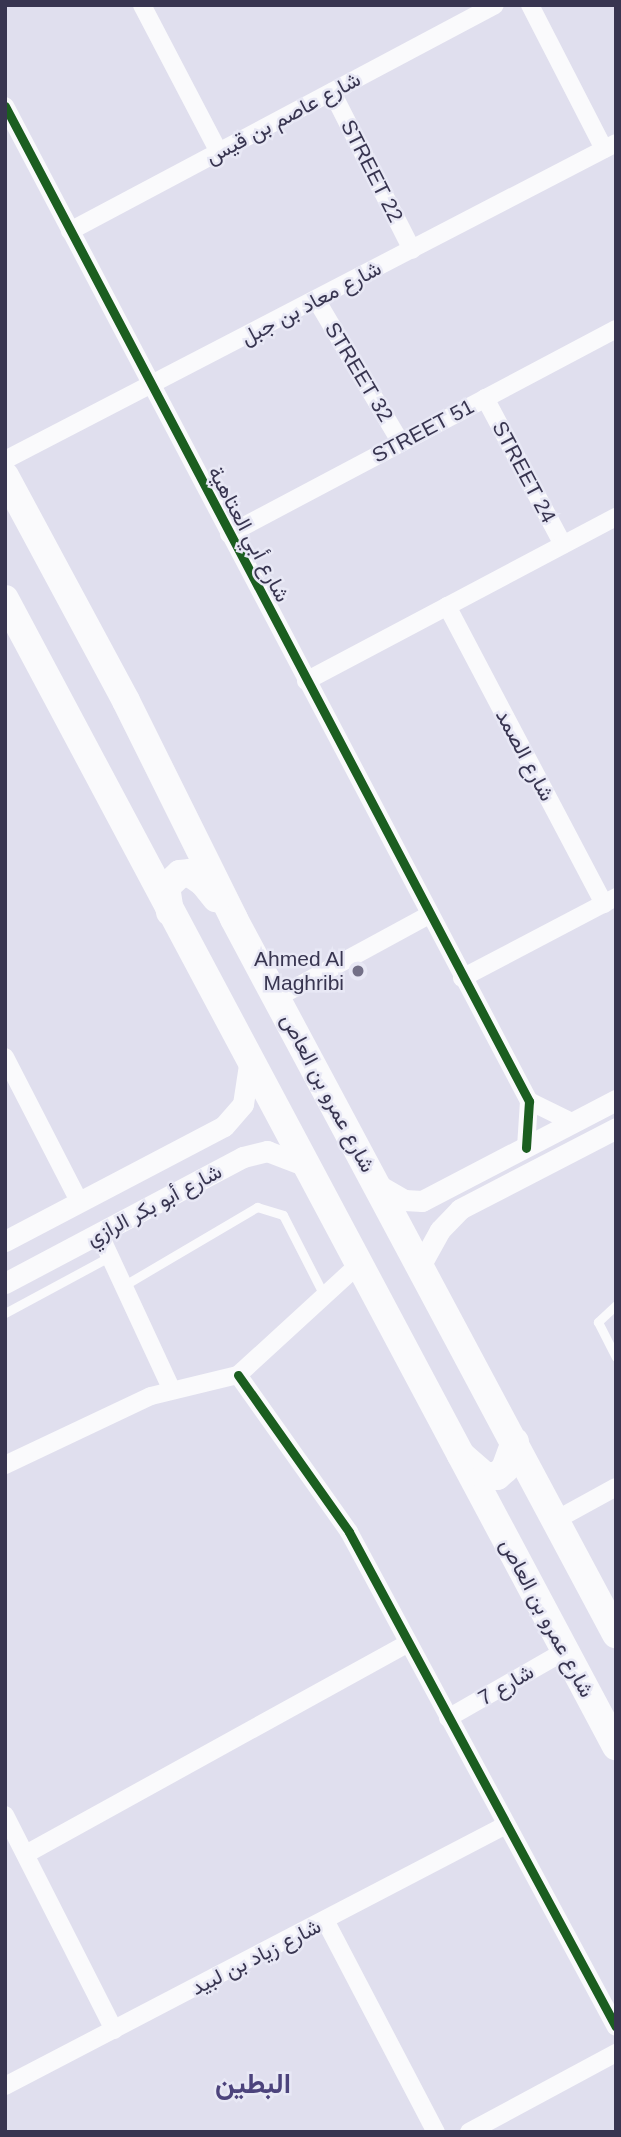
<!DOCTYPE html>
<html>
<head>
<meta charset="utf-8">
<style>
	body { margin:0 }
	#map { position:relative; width:621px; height:2137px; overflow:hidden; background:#e0dfee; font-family:Arial,Vazirmatn,sans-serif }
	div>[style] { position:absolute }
	.service>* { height:9px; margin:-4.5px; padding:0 4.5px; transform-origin:4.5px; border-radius:4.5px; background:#fafafc }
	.minor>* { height:18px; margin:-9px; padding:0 9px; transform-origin:9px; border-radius:9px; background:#fafafc }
	.tertiary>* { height:21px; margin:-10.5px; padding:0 10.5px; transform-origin:10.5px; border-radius:10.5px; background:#fafafc }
	.primary>* { height:28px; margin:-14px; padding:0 14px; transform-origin:14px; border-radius:14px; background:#fafafc }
	.cycleway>* { height:9px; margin:-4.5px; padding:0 4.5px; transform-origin:4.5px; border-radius:4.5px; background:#1b5e20 }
	.dots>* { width:19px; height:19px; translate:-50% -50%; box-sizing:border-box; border:4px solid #e8e8f5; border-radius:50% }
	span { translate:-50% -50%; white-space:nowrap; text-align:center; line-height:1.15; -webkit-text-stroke:5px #e8e8f5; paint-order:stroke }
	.street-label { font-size:21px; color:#383550 }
	.poi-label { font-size:21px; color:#383550 }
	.right { translate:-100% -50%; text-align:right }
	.district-label { font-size:28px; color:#4c437c; font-weight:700 }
	.frame { position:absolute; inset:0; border:7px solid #383550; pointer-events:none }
</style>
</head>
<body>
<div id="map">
	<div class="service">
		<i style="left:123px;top:1286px;width:156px;rotate:-30.5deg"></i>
		<i style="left:257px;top:1207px;width:27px;rotate:17deg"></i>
		<i style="left:283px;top:1215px;width:88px;rotate:62.9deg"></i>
		<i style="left:616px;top:1305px;width:25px;rotate:137deg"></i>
		<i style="left:598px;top:1322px;width:39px;rotate:63deg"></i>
		<i style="left:5px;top:1313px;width:118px;rotate:-28.3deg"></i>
	</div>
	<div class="minor">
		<i style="left:142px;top:5px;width:166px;rotate:62.4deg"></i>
		<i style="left:530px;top:5px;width:162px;rotate:62.8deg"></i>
		<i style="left:332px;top:92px;width:177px;rotate:63.1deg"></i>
		<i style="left:5px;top:106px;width:1125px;rotate:62.23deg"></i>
		<i style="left:529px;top:1101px;width:47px;rotate:93.7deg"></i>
		<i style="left:70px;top:231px;width:481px;rotate:-28deg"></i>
		<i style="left:317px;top:301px;width:165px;rotate:59.4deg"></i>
		<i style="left:485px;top:398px;width:166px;rotate:62deg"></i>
		<i style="left:5px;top:460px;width:688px;rotate:-27.42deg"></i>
		<i style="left:229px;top:534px;width:438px;rotate:-27.9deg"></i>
		<i style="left:447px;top:606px;width:337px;rotate:62.2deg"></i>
		<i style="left:306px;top:681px;width:351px;rotate:-27.9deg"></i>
		<i style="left:462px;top:978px;width:174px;rotate:-27.7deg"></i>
		<i style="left:278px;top:997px;width:172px;rotate:-28.5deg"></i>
		<i style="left:5px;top:1057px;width:162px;rotate:62.8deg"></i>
		<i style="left:529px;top:1101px;width:50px;rotate:26.1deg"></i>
		<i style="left:99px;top:1233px;width:173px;rotate:65.1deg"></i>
		<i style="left:238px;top:1375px;width:192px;rotate:54.7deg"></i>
		<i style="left:349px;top:1532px;width:562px;rotate:61.66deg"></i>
		<i style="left:5px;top:1465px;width:161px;rotate:-25.3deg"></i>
		<i style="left:151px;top:1396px;width:89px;rotate:-13.6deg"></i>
		<i style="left:238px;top:1375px;width:164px;rotate:-42.5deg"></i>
		<i style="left:556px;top:1520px;width:68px;rotate:-28.8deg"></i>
		<i style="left:448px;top:1718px;width:135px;rotate:-29.8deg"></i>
		<i style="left:5px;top:1815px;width:241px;rotate:63.1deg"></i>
		<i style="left:26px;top:1854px;width:434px;rotate:-28.9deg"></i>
		<i style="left:326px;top:1922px;width:237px;rotate:62.4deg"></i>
		<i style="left:5px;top:2086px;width:565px;rotate:-27.52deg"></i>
		<i style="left:469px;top:2132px;width:167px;rotate:-28.3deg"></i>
	</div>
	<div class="tertiary">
		<i style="left:375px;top:1183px;width:34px;rotate:30deg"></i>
		<i style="left:404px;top:1200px;width:18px;rotate:3deg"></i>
		<i style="left:422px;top:1201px;width:219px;rotate:-27.5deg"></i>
		<i style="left:5px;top:1241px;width:247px;rotate:-27.7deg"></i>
		<i style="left:224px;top:1126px;width:29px;rotate:-49deg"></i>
		<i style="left:243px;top:1104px;width:47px;rotate:-81.3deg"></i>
		<i style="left:419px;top:1268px;width:43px;rotate:-61.1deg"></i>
		<i style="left:440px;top:1230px;width:29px;rotate:-46deg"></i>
		<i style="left:460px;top:1209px;width:176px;rotate:-27.4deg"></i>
		<i style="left:5px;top:1283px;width:269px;rotate:-27.9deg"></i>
		<i style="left:243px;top:1157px;width:25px;rotate:-14deg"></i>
		<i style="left:267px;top:1151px;width:42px;rotate:21deg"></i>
	</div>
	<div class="primary">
		<i style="left:5px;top:476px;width:255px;rotate:61.7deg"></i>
		<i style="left:126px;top:701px;width:243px;rotate:63.6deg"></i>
		<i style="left:234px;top:919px;width:811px;rotate:61.89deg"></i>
		<i style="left:5px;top:599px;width:1300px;rotate:61.96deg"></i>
		<i style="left:170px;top:912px;width:25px;rotate:-99deg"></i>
		<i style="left:166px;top:887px;width:19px;rotate:-43deg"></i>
		<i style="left:180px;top:874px;width:10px;rotate:-6deg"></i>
		<i style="left:190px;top:873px;width:16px;rotate:35deg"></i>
		<i style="left:203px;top:882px;width:21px;rotate:51deg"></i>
		<i style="left:461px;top:1455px;width:32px;rotate:41deg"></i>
		<i style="left:485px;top:1476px;width:12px"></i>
		<i style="left:497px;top:1476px;width:11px;rotate:-41deg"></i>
		<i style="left:505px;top:1469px;width:29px;rotate:-70deg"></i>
	</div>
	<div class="cycleway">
		<i style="left:5px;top:106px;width:1125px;rotate:62.23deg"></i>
		<i style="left:529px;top:1101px;width:47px;rotate:93.7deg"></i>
		<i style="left:238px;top:1375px;width:192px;rotate:54.7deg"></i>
		<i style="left:349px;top:1532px;width:562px;rotate:61.66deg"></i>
	</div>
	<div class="dots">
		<i style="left:358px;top:971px;background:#737087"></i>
	</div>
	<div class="street-label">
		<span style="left:283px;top:118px;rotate:-28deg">شارع عاصم بن قيس</span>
		<span style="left:372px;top:171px;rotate:63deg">STREET 22</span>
		<span style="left:311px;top:303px;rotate:-28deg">شارع معاد بن جبل</span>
		<span style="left:359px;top:372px;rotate:59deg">STREET 32</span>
		<span style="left:423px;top:431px;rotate:-28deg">STREET 51</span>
		<span style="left:524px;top:472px;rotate:62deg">STREET 24</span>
		<span style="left:249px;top:534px;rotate:62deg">شارع أبي العتاهية</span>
		<span style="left:525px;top:755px;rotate:62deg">شارع الصمد</span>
		<span style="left:328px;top:1093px;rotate:62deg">شارع عمرو بن العاص</span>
		<span style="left:154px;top:1205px;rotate:-28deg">شارع أبو بكر الرازي</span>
		<span style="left:547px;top:1618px;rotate:62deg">شارع عمرو بن العاص</span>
		<span style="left:506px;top:1685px;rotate:-30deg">شارع 7</span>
		<span style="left:256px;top:1957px;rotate:-27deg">شارع زياد بن لبيد</span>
	</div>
	<div class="poi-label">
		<span class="right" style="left:344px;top:971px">Ahmed Al<br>Maghribi</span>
	</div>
	<div class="district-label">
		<span style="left:253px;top:2084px">البطين</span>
	</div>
	<div class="frame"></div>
</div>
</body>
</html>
